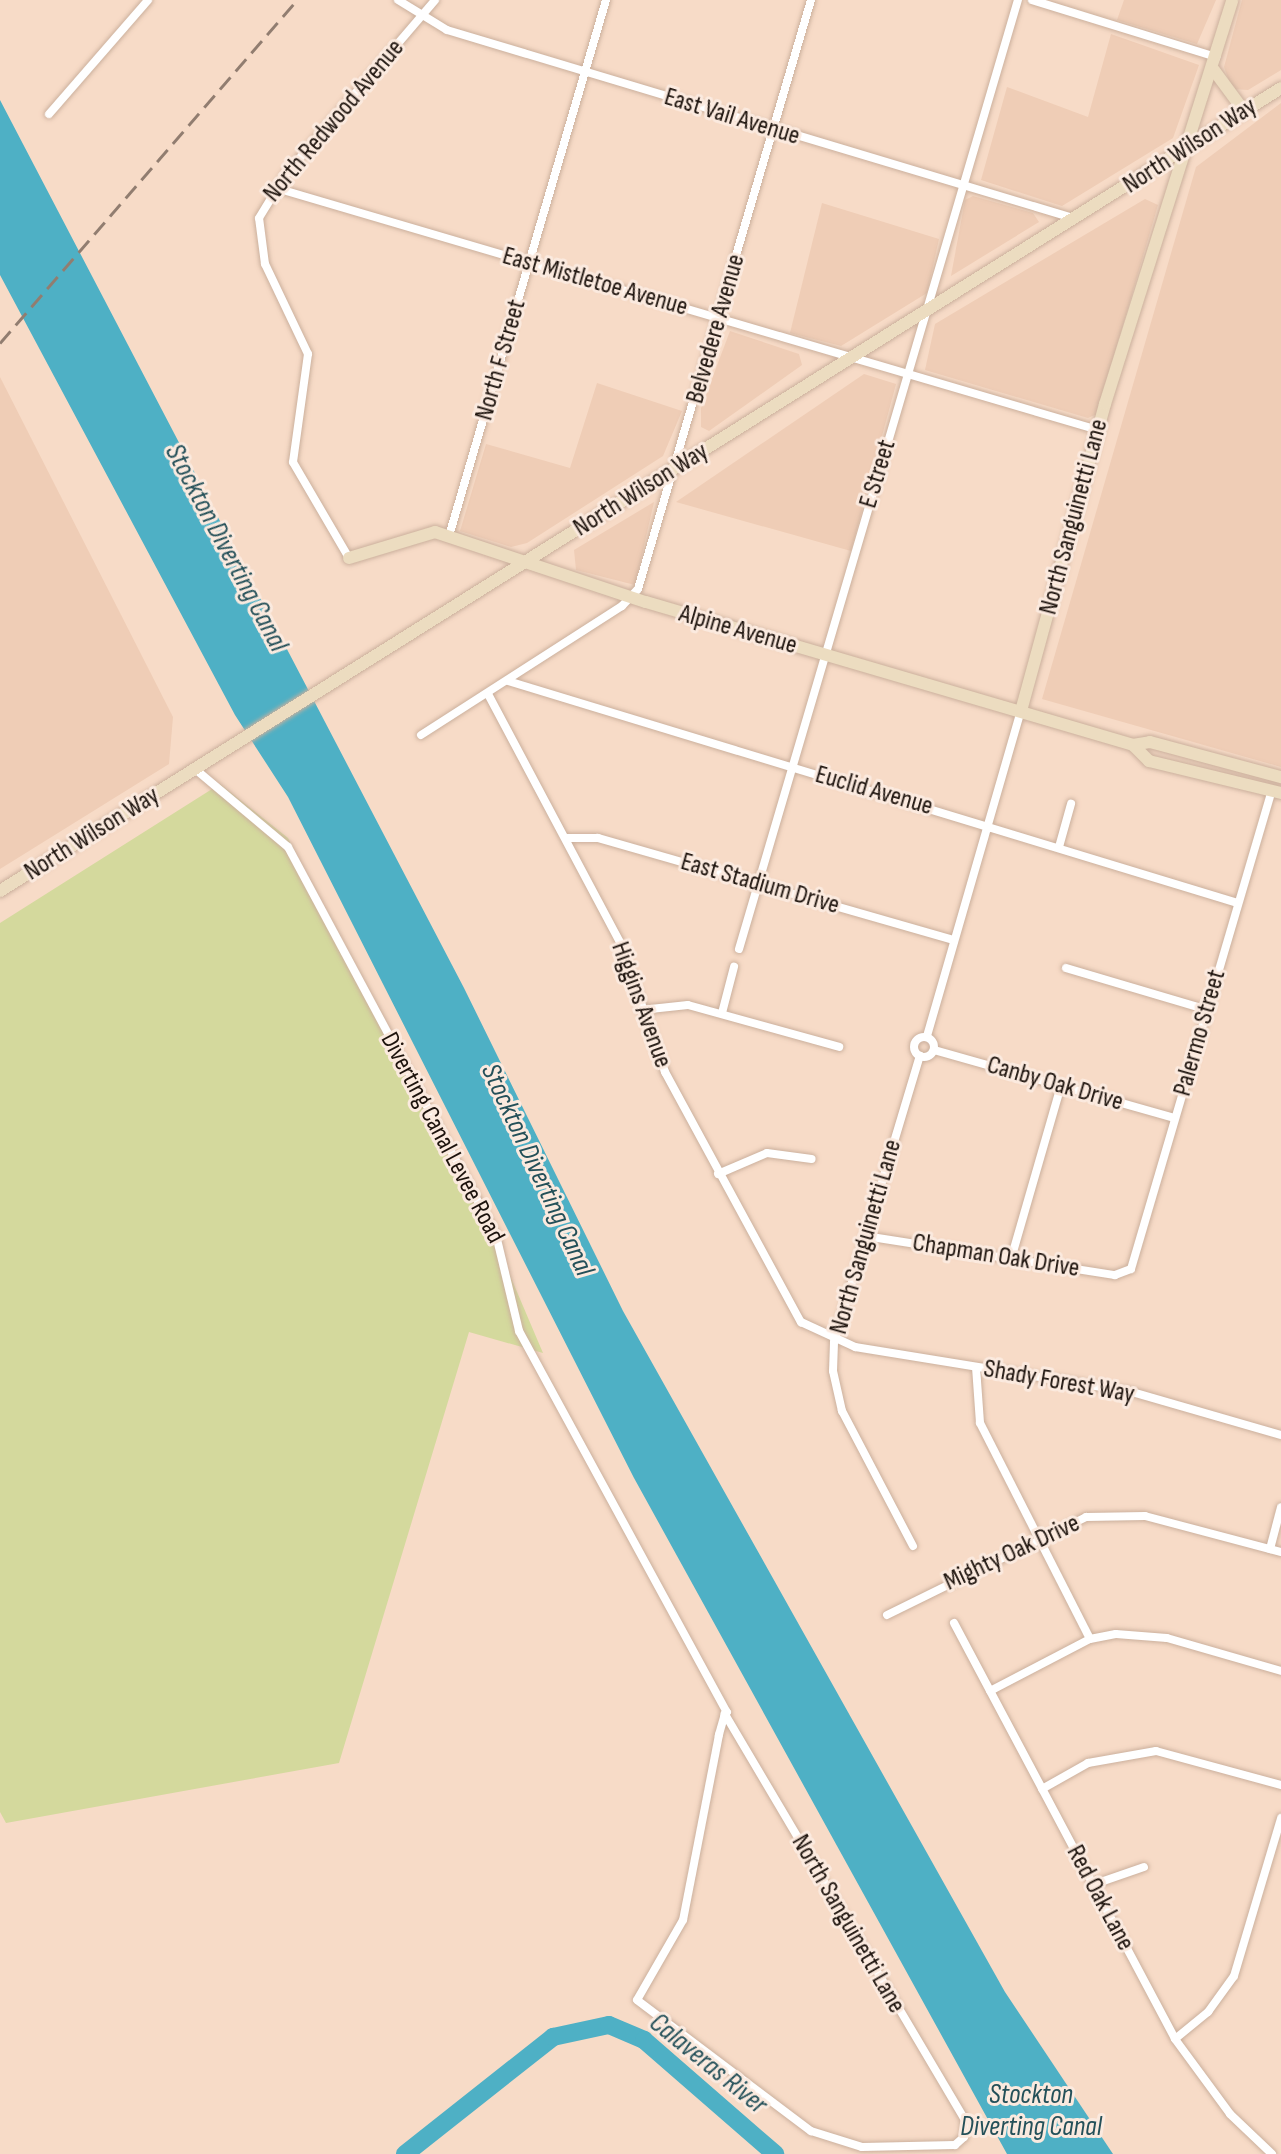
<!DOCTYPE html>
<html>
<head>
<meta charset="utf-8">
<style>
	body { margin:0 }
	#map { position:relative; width:1281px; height:2154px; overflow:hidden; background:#f7dbc7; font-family:"Sofia Sans Condensed",sans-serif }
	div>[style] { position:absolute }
	.built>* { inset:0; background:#efcdb6 }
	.green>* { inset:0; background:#d4d99d }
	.water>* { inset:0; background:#4eb0c5 }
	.river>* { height:18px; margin:-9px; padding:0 9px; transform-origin:9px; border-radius:9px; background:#4eb0c5 }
	.roads { filter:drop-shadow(0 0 2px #cbb09d) drop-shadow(0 0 2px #cbb09d) }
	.street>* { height:8px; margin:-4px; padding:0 4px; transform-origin:4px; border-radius:4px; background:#fff }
	.street>.ring { margin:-4px; padding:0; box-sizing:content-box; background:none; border:8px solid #fff; border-radius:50% }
	.secondary>* { height:12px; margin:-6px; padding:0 6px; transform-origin:6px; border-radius:6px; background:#ecdcc0 }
	.rail>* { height:3px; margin-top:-1.5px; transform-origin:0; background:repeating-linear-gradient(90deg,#917d70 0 16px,transparent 0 24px) }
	span { translate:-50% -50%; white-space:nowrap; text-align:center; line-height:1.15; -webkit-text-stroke:6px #fbeadf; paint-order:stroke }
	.street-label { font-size:26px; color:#1d130d }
	.water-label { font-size:28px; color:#245059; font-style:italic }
</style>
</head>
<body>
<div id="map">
	<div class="built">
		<i style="clip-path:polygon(1124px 0,1216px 0,1197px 44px,1117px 20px)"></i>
		<i style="clip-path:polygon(1242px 0,1281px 0,1281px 70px,1248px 90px,1232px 89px,1224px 67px)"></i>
		<i style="clip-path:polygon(1111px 34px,1199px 65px,1173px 138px,1062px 206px,981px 180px,1007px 87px,1088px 117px)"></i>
		<i style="clip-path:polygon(1281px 103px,1281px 767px,1042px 699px,1196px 167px)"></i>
		<i style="clip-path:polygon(973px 196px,1033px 213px,1039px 222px,951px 276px,965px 200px)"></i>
		<i style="clip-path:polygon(1145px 199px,1158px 205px,1097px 414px,1088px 418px,925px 370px,935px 324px)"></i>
		<i style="clip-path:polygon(822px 203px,939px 239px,927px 293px,841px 346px,790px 333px)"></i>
		<i style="clip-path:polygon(730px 331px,799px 354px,802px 365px,709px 431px,701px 427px,701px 408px)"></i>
		<i style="clip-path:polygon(864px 374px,896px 384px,851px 551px,676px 502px)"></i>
		<i style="clip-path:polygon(0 377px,173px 717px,169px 764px,0 869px)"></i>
		<i style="clip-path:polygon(597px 383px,682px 411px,663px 456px,527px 543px,511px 547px,460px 531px,486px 444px,570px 468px)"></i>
		<i style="clip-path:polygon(654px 502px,635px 585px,576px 570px,574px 550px)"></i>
	</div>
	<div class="green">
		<i style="clip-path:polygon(220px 784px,288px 838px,503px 1259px,543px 1353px,469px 1332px,339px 1763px,6px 1823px,0 1812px,0 923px)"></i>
	</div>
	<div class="water">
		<i style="clip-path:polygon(0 100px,464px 988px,623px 1311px,1005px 1992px,1113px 2154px,1007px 2154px,634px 1478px,288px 797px,235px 715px,0 275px)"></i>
	</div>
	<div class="river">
		<i style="left:405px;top:2154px;width:189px;rotate:-38.3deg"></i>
		<i style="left:553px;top:2037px;width:57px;rotate:-12.1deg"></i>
		<i style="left:609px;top:2025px;width:38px;rotate:23deg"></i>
		<i style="left:644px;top:2040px;width:174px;rotate:41deg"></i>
	</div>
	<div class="roads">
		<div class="street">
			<i style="left:398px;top:0;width:57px;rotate:31.5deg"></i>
			<i style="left:447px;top:30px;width:654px;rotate:16.72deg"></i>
			<i style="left:1032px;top:0;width:193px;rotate:17.2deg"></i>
			<i style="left:49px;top:114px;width:151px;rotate:-49deg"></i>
			<i style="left:276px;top:188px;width:857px;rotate:16.4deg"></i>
			<i style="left:449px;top:536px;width:559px;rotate:-73.67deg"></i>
			<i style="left:349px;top:558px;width:111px;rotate:-120.3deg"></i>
			<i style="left:293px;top:462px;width:109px;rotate:-82.1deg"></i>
			<i style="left:308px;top:354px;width:100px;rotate:-115.5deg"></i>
			<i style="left:265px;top:264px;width:46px;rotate:-97.4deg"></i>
			<i style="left:259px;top:218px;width:52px;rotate:-58.5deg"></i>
			<i style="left:286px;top:174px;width:229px;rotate:-49.4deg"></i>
			<i style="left:508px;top:681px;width:763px;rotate:16.92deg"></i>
			<i style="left:488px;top:694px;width:281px;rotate:62deg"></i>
			<i style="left:620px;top:942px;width:138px;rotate:70.9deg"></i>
			<i style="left:665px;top:1072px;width:285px;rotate:61.5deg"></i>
			<i style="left:801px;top:1322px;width:60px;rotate:24.8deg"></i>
			<i style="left:855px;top:1347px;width:281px;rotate:9.2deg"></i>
			<i style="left:1132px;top:1392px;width:155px;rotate:16.1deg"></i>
			<i style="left:421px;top:735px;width:239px;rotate:-32.7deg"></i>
			<i style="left:622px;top:606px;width:23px;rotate:-47deg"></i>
			<i style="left:638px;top:589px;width:614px;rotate:-73.63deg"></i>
			<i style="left:195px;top:769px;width:121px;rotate:40deg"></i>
			<i style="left:288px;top:847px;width:440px;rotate:61.8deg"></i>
			<i style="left:496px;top:1235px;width:99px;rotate:76.5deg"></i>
			<i style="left:519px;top:1331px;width:434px;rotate:61.4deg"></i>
			<i style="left:727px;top:1712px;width:3px;rotate:135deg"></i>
			<i style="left:725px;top:1714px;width:3px;rotate:108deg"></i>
			<i style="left:724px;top:1717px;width:19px;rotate:106deg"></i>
			<i style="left:719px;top:1735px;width:188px;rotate:101deg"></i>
			<i style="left:683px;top:1920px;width:92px;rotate:119.9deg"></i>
			<i style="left:637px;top:2000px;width:218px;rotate:37deg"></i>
			<i style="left:811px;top:2131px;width:53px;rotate:17.4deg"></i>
			<i style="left:862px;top:2147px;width:93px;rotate:-1.2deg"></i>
			<i style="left:955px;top:2145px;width:12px;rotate:-42deg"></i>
			<i style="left:964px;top:2137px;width:17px;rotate:-87deg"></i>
			<i style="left:965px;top:2120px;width:472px;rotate:-120.6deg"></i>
			<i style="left:566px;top:838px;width:32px"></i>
			<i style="left:598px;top:838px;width:369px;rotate:16deg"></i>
			<i style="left:1059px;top:847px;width:45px;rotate:-74.4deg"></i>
			<i style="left:739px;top:949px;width:989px;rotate:-73.62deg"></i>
			<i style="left:1066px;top:968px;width:148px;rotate:16.5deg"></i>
			<i style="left:641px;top:1010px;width:47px;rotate:-6.1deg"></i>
			<i style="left:688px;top:1005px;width:157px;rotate:15.5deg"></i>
			<i style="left:722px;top:1013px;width:48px;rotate:-75.4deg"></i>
			<i style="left:927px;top:1036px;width:338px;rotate:-73.9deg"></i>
			<i class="ring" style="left:914px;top:1037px;width:12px;height:12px"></i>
			<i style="left:934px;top:1050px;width:250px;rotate:15.8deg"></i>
			<i style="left:718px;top:1174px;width:53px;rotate:-23.2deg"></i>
			<i style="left:767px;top:1153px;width:45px;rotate:7.6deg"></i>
			<i style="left:865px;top:1236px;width:253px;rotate:8.9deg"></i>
			<i style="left:1115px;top:1275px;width:17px;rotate:-21deg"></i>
			<i style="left:1131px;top:1269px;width:499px;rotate:-73.6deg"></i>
			<i style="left:1011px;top:1259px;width:180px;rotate:-73.9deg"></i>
			<i style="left:976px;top:1367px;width:56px;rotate:85.9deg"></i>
			<i style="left:980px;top:1423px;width:242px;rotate:63deg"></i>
			<i style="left:913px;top:1546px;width:153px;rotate:-117.7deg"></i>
			<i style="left:842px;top:1411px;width:41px;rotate:-102.7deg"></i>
			<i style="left:833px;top:1371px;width:29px;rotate:-88deg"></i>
			<i style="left:834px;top:1342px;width:299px;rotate:-73.3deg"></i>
			<i style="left:1270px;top:1549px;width:43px;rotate:-75.3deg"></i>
			<i style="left:887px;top:1615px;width:222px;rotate:-26.2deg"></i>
			<i style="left:1086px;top:1517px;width:59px;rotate:-1deg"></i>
			<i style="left:1145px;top:1516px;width:141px;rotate:14.8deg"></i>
			<i style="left:954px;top:1623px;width:471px;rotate:62deg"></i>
			<i style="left:1175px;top:2039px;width:93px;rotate:53.7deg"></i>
			<i style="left:1230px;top:2114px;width:58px;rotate:43.6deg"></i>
			<i style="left:990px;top:1691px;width:113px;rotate:-27.5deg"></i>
			<i style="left:1090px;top:1639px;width:26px;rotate:-11deg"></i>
			<i style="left:1116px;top:1634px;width:51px;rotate:4.5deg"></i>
			<i style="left:1167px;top:1638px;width:119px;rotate:16.1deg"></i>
			<i style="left:1042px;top:1789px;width:53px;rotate:-29.5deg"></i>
			<i style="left:1088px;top:1763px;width:69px;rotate:-10deg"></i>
			<i style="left:1156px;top:1751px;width:130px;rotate:15.2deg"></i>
			<i style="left:1092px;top:1885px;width:55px;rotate:-19.1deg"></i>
			<i style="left:1175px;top:2039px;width:43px;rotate:-39.3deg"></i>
			<i style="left:1208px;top:2012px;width:44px;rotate:-54.2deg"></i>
			<i style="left:1234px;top:1976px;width:165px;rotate:-73.4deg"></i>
		</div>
		<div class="secondary">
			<i style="left:1213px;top:69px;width:52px;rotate:53.6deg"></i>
			<i style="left:349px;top:558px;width:90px;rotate:-16.8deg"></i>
			<i style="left:435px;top:532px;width:222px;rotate:18.4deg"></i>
			<i style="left:646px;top:602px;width:508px;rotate:16.36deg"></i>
			<i style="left:1133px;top:745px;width:17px;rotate:-10deg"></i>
			<i style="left:1150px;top:742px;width:136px;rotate:15deg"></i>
			<i style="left:1021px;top:711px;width:318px;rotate:-74.7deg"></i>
			<i style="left:1105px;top:404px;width:423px;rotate:-72.5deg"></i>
			<i style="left:1133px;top:745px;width:23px;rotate:45deg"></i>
			<i style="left:1149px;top:761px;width:136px;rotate:13.6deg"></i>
			<i style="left:0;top:891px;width:1512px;rotate:-32.08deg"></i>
		</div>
	</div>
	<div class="rail">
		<i style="left:0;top:343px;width:454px;rotate:-49.1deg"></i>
	</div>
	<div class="street-label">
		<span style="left:732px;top:117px;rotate:17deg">East Vail Avenue</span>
		<span style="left:334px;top:121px;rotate:-50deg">North Redwood Avenue</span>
		<span style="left:1190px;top:146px;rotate:-33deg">North Wilson Way</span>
		<span style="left:595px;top:282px;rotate:16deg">East Mistletoe Avenue</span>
		<span style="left:716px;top:329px;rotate:-74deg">Belvedere Avenue</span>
		<span style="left:501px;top:360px;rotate:-74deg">North F Street</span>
		<span style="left:878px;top:474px;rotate:-73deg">E Street</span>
		<span style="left:641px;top:490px;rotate:-32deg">North Wilson Way</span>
		<span style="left:1074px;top:517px;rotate:-75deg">North Sanguinetti Lane</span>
		<span style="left:738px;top:630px;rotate:16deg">Alpine Avenue</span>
		<span style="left:874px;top:791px;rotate:16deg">Euclid Avenue</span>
		<span style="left:92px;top:834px;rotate:-32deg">North Wilson Way</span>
		<span style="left:760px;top:884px;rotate:16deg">East Stadium Drive</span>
		<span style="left:641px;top:1005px;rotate:70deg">Higgins Avenue</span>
		<span style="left:1200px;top:1033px;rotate:-74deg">Palermo Street</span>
		<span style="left:1055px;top:1084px;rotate:16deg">Canby Oak Drive</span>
		<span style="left:442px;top:1138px;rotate:62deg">Diverting Canal Levee Road</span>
		<span style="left:866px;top:1237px;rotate:-74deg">North Sanguinetti Lane</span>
		<span style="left:996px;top:1256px;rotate:9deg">Chapman Oak Drive</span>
		<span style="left:1059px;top:1382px;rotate:10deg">Shady Forest Way</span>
		<span style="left:1012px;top:1553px;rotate:-25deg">Mighty Oak Drive</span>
		<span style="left:1100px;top:1898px;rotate:62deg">Red Oak Lane</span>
		<span style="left:848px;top:1924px;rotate:60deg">North Sanguinetti Lane</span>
	</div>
	<div class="water-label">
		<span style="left:226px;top:548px;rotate:62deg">Stockton Diverting Canal</span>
		<span style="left:537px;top:1170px;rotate:65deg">Stockton Diverting Canal</span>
		<span style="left:708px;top:2064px;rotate:39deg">Calaveras River</span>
		<span style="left:1031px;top:2111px">Stockton<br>Diverting Canal</span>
	</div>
</div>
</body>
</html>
